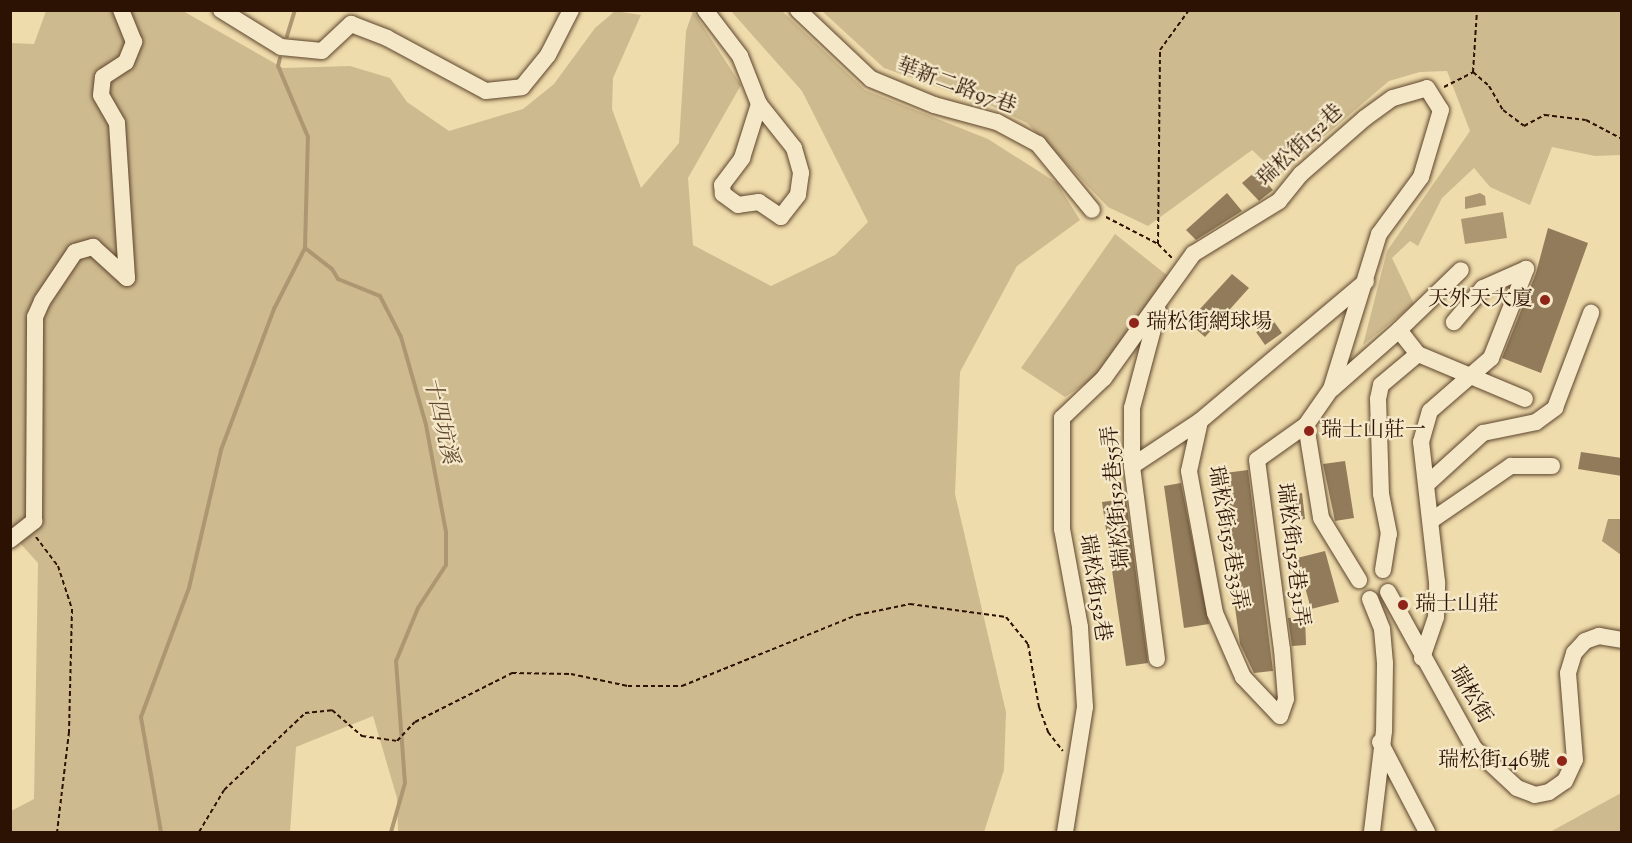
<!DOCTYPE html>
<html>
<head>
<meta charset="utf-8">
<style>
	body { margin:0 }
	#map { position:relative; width:1632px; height:843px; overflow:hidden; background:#efdcac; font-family:"Sorts Mill Goudy","Noto Serif TC",serif }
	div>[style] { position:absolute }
	.green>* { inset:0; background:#ceba8f }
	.water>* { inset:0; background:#ad9772 }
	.stream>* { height:4px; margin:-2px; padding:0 2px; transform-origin:2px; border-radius:2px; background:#ad9772 }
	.building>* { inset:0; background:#917b5a }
	.path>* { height:2px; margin-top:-1px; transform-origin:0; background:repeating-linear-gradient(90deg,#2c1202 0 4.5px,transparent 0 7.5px) }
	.roads { filter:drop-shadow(0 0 2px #5d442c) drop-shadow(0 0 2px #5d442c) }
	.minor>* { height:16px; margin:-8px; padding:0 8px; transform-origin:8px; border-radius:8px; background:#f5e8c9 }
	.dots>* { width:16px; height:16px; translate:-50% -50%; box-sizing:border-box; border:3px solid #f5e8c9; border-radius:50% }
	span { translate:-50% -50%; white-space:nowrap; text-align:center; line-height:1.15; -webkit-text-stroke:4.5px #f5e8c9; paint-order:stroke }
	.street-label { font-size:21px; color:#2c1202 }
	.poi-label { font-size:21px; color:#2c1202 }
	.right { translate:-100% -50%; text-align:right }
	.left { translate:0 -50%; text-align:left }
	.water-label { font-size:22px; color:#60472f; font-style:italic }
	.frame { position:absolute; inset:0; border:12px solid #2c1202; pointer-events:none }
</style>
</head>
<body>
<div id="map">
	<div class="green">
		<i style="clip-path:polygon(46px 11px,183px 11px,283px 68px,350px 66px,390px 78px,407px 102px,449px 131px,523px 109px,554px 84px,595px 28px,615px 11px,641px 15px,613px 78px,612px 109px,641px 188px,679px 143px,686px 31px,693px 11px,741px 85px,688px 178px,693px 245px,771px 286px,835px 255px,868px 222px,802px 91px,731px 11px,782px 11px,865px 90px,988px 139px,1057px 183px,1080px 220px,1017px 266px,960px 372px,955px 494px,1006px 712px,1004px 770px,984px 832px,398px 832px,397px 798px,373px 716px,296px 747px,290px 832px,11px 832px,11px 811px,34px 799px,38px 563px,11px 533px,10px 43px,34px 44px)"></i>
		<i style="clip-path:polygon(822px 11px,1621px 11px,1621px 155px,1595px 156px,1552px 147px,1530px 205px,1490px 187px,1474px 168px,1442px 198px,1418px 246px,1410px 241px,1392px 258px,1414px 304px,1363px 345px,1387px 251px,1470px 131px,1447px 71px,1420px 72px,1389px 81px,1279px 175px,1252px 150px,1148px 226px,1108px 207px,1027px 123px,992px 106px,884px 68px)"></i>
		<i style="clip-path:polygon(1115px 234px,1168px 276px,1100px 374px,1065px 397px,1021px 368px)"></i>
		<i style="clip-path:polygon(1621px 793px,1621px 832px,1550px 832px)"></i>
	</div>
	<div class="water">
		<i style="clip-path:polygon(1480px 193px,1485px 196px,1486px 205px,1465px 209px,1465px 197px)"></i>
		<i style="clip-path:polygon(1503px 212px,1507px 238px,1465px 244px,1461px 219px)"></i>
		<i style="clip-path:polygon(1608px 519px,1621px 519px,1621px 555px,1602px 541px)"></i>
	</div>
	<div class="stream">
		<i style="left:287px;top:36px;width:27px;rotate:-73deg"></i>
		<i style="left:305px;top:248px;width:34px;rotate:38deg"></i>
		<i style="left:332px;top:269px;width:12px;rotate:59deg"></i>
		<i style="left:338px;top:279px;width:45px;rotate:22deg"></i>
		<i style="left:380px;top:296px;width:46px;rotate:62.9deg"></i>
		<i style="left:401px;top:337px;width:91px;rotate:74.1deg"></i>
		<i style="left:426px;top:425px;width:109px;rotate:79.4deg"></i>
		<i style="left:446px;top:532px;width:33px;rotate:90deg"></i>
		<i style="left:446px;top:565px;width:51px;rotate:123.1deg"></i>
		<i style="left:418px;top:608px;width:57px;rotate:112.5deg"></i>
		<i style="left:396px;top:661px;width:122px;rotate:85.8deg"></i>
		<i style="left:405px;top:783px;width:51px;rotate:105.9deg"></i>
		<i style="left:161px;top:832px;width:117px;rotate:-99.9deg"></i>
		<i style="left:141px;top:717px;width:138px;rotate:-69.6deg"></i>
		<i style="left:189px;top:588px;width:142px;rotate:-76.9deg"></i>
		<i style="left:221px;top:450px;width:151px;rotate:-69.4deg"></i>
		<i style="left:274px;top:309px;width:68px;rotate:-63.1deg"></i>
		<i style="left:305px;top:248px;width:111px;rotate:-88.5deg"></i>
		<i style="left:308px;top:137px;width:77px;rotate:-112.9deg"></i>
		<i style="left:278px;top:66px;width:8px;rotate:-76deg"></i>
	</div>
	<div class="building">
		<i style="clip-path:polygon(1256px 171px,1273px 190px,1259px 201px,1242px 183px)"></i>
		<i style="clip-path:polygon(1227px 193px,1242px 211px,1196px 240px,1186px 230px)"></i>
		<i style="clip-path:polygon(1548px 228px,1588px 243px,1541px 373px,1502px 358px,1536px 273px)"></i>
		<i style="clip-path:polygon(1232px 274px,1249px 288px,1205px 337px,1188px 322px)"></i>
		<i style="clip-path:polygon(1273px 320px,1282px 333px,1265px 345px,1256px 332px)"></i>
		<i style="clip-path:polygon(1581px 452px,1622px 458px,1622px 476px,1578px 469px)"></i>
		<i style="clip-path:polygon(1345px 461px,1354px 518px,1335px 521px,1323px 464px)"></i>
		<i style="clip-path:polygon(1248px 470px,1273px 671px,1254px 673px,1240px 644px,1217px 474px)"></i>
		<i style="clip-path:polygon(1181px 483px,1209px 624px,1184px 628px,1164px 486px)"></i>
		<i style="clip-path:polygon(1302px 493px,1305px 519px,1284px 522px,1280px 496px)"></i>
		<i style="clip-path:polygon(1126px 499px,1148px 663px,1126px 666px,1102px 502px)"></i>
		<i style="clip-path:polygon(1325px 551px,1339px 602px,1311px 609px,1297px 558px)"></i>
		<i style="clip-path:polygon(1305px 617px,1306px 645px,1292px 646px,1288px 618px)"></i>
	</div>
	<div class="path">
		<i style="left:1473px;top:72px;width:21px;rotate:41deg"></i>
		<i style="left:1489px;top:86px;width:28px;rotate:60deg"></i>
		<i style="left:1503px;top:110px;width:26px;rotate:37deg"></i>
		<i style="left:1524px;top:126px;width:24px;rotate:-28deg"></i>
		<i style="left:1545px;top:115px;width:41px;rotate:7deg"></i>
		<i style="left:1586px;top:120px;width:41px;rotate:27.8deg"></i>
		<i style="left:1444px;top:87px;width:33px;rotate:-27deg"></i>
		<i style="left:1473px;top:72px;width:62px;rotate:-86.3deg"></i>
		<i style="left:1106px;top:217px;width:59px;rotate:27.4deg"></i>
		<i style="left:1172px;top:258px;width:20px;rotate:-135deg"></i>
		<i style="left:1158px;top:244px;width:194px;rotate:-89.4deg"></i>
		<i style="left:1160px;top:50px;width:49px;rotate:-54.1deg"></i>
		<i style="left:36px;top:537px;width:36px;rotate:53deg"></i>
		<i style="left:58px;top:566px;width:45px;rotate:72deg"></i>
		<i style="left:72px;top:609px;width:123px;rotate:91.4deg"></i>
		<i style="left:69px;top:732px;width:101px;rotate:96.8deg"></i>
		<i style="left:199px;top:832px;width:49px;rotate:-59.2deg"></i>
		<i style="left:224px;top:790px;width:112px;rotate:-43.5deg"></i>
		<i style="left:305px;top:713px;width:27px;rotate:-6deg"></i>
		<i style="left:332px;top:710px;width:40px;rotate:41deg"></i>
		<i style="left:362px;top:736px;width:35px;rotate:8deg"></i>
		<i style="left:397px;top:741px;width:26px;rotate:-47deg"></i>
		<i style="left:415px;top:722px;width:109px;rotate:-26.8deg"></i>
		<i style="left:512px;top:673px;width:59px;rotate:1deg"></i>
		<i style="left:571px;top:674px;width:58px;rotate:11.9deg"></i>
		<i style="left:628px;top:686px;width:54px"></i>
		<i style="left:682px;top:686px;width:189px;rotate:-22.1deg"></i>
		<i style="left:857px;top:615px;width:54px;rotate:-11.7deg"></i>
		<i style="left:910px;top:604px;width:97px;rotate:7.7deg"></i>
		<i style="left:1006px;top:617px;width:35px;rotate:51deg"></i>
		<i style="left:1028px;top:644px;width:64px;rotate:80.1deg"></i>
		<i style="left:1039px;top:707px;width:27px;rotate:70deg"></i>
		<i style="left:1048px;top:732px;width:24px;rotate:52deg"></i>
	</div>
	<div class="roads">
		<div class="minor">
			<i style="left:221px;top:10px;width:70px;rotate:31.7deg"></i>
			<i style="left:281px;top:47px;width:41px;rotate:5.6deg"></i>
			<i style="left:322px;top:51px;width:40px;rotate:-43deg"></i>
			<i style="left:351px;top:24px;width:39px;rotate:21deg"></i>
			<i style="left:387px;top:38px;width:112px;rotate:28.2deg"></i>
			<i style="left:486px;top:91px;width:36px;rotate:-6deg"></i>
			<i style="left:522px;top:87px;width:41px;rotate:-50.9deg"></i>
			<i style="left:548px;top:55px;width:51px;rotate:-62.9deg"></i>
			<i style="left:705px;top:10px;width:58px;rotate:52.7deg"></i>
			<i style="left:740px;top:56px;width:52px;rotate:68.4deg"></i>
			<i style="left:759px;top:104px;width:56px;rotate:51.5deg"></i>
			<i style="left:794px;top:148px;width:26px;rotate:74deg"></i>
			<i style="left:801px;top:173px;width:22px;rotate:98deg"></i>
			<i style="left:798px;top:195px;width:28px;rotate:128deg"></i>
			<i style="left:781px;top:217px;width:27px;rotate:-146deg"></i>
			<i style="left:759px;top:202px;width:21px;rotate:172deg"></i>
			<i style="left:738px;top:205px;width:19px;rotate:-144deg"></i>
			<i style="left:723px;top:194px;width:9px;rotate:-96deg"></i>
			<i style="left:722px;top:185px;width:34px;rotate:-53deg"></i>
			<i style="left:742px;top:158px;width:57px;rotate:-72.5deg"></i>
			<i style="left:798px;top:10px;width:100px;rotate:43.4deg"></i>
			<i style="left:871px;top:79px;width:68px;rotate:22.4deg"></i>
			<i style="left:934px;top:105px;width:65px;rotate:15.1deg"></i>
			<i style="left:997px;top:122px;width:47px;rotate:28.2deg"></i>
			<i style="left:1038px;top:144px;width:85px;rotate:50.7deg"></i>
			<i style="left:1399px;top:330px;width:86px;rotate:-44.1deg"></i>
			<i style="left:1332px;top:389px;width:89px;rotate:-41.4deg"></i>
			<i style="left:1399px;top:330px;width:31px;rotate:52deg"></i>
			<i style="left:1418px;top:354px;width:116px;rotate:22.8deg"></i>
			<i style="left:1306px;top:425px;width:60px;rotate:144.5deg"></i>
			<i style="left:1257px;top:460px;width:191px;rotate:82.5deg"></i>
			<i style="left:1282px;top:649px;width:50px;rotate:85.4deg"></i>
			<i style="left:1286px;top:699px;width:18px;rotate:109deg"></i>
			<i style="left:1280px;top:716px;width:54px;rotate:-133.5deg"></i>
			<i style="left:1243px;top:677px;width:70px;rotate:-113.6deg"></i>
			<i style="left:1215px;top:613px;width:144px;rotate:-100.4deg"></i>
			<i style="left:1189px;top:471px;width:51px;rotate:-77.6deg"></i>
			<i style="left:1200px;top:421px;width:217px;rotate:-40.1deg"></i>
			<i style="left:1132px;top:466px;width:82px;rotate:-33.5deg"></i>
			<i style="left:1427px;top:484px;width:76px;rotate:-42.3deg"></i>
			<i style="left:1483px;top:433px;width:54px;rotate:-11.7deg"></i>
			<i style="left:1536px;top:422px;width:24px;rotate:-36deg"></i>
			<i style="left:1555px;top:408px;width:102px;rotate:-69.2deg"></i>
			<i style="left:1432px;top:520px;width:96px;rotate:-34.4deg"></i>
			<i style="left:1511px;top:466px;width:41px"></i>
			<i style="left:10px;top:540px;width:31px;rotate:-38deg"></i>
			<i style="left:34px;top:521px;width:204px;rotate:-89.7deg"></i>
			<i style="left:35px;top:317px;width:17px;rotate:-66deg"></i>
			<i style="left:42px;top:301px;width:59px;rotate:-56deg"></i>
			<i style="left:75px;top:252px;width:19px;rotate:-16deg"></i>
			<i style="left:93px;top:247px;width:46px;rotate:42.4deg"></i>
			<i style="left:127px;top:278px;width:155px;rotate:-93.7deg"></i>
			<i style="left:117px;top:123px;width:32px;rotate:-120deg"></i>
			<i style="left:101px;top:95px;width:18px;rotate:-84deg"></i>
			<i style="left:103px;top:77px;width:27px;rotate:-33deg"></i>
			<i style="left:126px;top:62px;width:22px;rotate:-68deg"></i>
			<i style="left:134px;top:42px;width:35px;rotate:-112deg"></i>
			<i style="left:1383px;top:570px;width:36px;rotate:-81deg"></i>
			<i style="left:1389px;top:534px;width:41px;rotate:-101.3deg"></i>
			<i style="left:1381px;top:494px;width:95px;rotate:-91.8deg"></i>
			<i style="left:1378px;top:399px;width:14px;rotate:-78deg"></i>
			<i style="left:1381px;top:385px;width:48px;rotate:-40deg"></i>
			<i style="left:1388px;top:592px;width:178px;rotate:61.1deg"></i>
			<i style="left:1474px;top:748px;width:59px;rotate:42.9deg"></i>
			<i style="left:1517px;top:788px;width:19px;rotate:21deg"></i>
			<i style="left:1535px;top:795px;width:14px;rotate:-12deg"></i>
			<i style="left:1549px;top:792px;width:19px;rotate:-35deg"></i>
			<i style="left:1565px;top:781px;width:23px;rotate:-65deg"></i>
			<i style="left:1575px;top:760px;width:87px;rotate:-94.6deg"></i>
			<i style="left:1568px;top:673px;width:21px;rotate:-73deg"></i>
			<i style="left:1574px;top:653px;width:16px;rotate:-47deg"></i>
			<i style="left:1585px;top:641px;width:15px;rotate:-20deg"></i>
			<i style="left:1599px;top:636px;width:23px;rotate:10deg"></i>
			<i style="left:1370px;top:599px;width:32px;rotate:68deg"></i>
			<i style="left:1382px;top:629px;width:34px;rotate:85deg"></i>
			<i style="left:1385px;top:663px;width:68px;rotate:90.8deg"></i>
			<i style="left:1384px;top:731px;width:102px;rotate:96.8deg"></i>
			<i style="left:1422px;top:658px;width:43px;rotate:-71.1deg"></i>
			<i style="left:1436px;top:617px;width:35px;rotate:-88deg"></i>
			<i style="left:1437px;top:582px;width:141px;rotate:-96.5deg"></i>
			<i style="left:1421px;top:442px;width:32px;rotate:-74deg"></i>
			<i style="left:1430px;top:411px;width:81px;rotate:-41deg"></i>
			<i style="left:1491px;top:358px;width:96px;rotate:-68.5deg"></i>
			<i style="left:1526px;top:269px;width:47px;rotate:156.2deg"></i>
			<i style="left:1483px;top:288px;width:45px;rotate:130.5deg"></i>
			<i style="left:1157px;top:659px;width:195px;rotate:-97.4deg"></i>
			<i style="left:1132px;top:466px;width:58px;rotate:-90deg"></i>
			<i style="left:1132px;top:408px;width:101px;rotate:-75.1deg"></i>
			<i style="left:1380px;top:742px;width:102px;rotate:62.4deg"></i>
			<i style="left:1065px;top:832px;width:127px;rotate:-80.9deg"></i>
			<i style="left:1085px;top:707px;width:80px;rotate:-93.6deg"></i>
			<i style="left:1080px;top:627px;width:100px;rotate:-100.4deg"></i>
			<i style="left:1062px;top:529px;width:111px;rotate:-90deg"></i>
			<i style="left:1062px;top:418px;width:58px;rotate:-43.6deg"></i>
			<i style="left:1104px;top:378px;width:153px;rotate:-54.3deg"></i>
			<i style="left:1193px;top:254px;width:101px;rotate:-31.6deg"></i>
			<i style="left:1279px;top:201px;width:35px;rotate:-51deg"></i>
			<i style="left:1301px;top:174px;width:85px;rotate:-41.2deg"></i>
			<i style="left:1365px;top:118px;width:34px;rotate:-36deg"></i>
			<i style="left:1393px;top:98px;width:35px;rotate:-16deg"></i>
			<i style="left:1427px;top:88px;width:26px;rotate:58deg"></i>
			<i style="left:1441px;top:110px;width:70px;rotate:106.6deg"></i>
			<i style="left:1421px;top:177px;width:71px;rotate:126.4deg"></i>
			<i style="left:1379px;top:234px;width:162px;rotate:107.2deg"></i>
			<i style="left:1331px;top:389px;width:44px;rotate:124.8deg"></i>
			<i style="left:1306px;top:425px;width:94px;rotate:80.8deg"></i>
			<i style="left:1321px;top:518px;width:73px;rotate:58.5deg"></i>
		</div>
	</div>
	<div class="dots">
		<i style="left:1545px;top:300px;background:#8f2418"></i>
		<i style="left:1134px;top:323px;background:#8f2418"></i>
		<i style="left:1309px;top:431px;background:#8f2418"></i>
		<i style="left:1403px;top:605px;background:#8f2418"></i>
		<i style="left:1562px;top:761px;background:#8f2418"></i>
	</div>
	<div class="street-label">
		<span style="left:956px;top:87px;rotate:20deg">華新二路97巷</span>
		<span style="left:1301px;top:146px;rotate:-43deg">瑞松街152巷</span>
		<span style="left:1117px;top:497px;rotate:-95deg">瑞松街152巷55弄</span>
		<span style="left:1227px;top:538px;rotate:80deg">瑞松街152巷33弄</span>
		<span style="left:1292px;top:555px;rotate:83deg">瑞松街152巷31弄</span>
		<span style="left:1094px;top:588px;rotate:81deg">瑞松街152巷</span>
		<span style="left:1470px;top:695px;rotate:60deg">瑞松街</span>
	</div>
	<div class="poi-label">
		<span class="right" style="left:1533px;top:300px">天外天大廈</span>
		<span class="left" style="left:1146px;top:323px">瑞松街網球場</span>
		<span class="left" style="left:1321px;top:431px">瑞士山莊一</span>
		<span class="left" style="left:1415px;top:605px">瑞士山莊</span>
		<span class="right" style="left:1550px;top:761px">瑞松街146號</span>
	</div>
	<div class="water-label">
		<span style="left:439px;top:421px;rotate:77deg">十四坑溪</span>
	</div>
	<div class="frame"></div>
</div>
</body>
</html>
